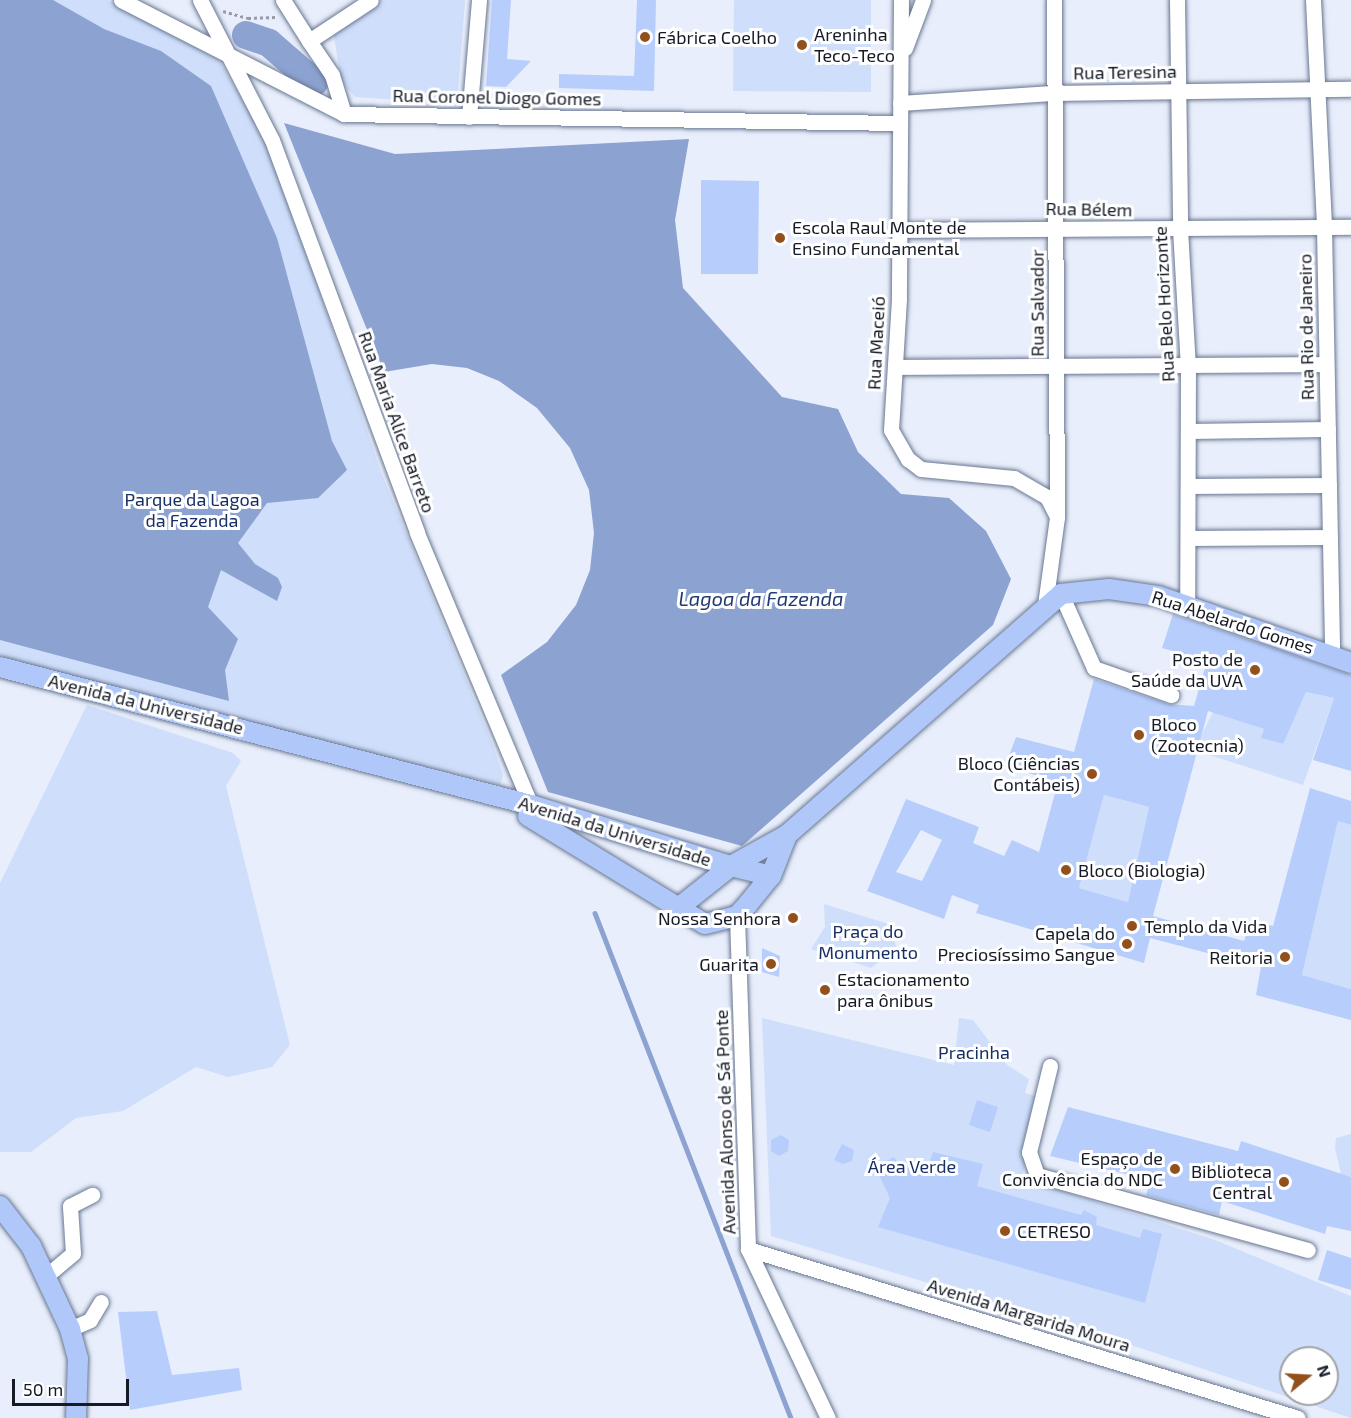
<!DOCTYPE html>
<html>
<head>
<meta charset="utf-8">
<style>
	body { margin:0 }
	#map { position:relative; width:1351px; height:1418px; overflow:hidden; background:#e8eefb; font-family:"Exo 2",sans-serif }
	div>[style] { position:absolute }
	.green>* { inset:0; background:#cfdefa }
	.water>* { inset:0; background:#8ca2d0 }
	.stream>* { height:4.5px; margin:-2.25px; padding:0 2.25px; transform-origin:2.25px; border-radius:2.25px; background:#8ca2d0 }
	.river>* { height:28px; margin:-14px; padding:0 14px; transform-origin:14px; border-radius:14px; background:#8ca2d0 }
	.building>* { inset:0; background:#b7cefd }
	.path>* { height:3px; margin-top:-1.5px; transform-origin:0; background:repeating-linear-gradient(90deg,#969ba7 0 3px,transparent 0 6px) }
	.roads { filter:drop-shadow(0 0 2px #697792) drop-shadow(0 0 2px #697792) }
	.minor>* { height:15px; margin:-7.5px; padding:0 7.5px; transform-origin:7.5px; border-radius:7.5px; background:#fff }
	.major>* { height:20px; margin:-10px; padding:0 10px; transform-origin:10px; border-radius:10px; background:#afc7f9 }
	.dots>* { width:16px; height:16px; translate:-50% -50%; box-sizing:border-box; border:3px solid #fff; border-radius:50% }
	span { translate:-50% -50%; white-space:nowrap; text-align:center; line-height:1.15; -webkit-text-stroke:6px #fff; paint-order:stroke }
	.poi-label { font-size:18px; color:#151a25 }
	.left { translate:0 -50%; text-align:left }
	.right { translate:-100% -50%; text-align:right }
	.street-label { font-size:18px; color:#151a25 }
	.park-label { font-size:18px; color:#172e64 }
	.water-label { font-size:20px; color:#223a72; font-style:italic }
	.north { position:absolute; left:1279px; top:1346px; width:60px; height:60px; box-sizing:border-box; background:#fff; border:2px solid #a1a3a8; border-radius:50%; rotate:72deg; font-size:16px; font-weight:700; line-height:24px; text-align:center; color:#151a25 }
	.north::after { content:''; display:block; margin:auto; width:21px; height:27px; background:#92501d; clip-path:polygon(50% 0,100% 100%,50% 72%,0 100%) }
	.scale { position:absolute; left:12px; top:1379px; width:117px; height:27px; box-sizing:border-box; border:3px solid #151a25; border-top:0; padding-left:8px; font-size:18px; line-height:21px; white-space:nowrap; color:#151a25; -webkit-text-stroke:4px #fff; paint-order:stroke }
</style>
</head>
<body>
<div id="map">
	<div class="green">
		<i style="clip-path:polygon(0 0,108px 0,216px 55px,271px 149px,381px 472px,493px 745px,503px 775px,500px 785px,0 662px)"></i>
		<i style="clip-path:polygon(379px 0,465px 0,457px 104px,355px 97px,341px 81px,333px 30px)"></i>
		<i style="clip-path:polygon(734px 0,871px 0,871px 92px,733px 91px)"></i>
		<i style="clip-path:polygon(1306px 692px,1334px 698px,1303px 785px,1194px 750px,1213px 712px,1264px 729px,1262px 738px,1282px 744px)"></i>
		<i style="clip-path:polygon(87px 705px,233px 753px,241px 761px,226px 786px,290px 1045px,272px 1067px,228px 1077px,196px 1067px,123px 1111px,76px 1118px,31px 1152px,0 1152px,0 883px)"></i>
		<i style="clip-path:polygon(1104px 795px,1149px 807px,1128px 902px,1079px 888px)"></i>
		<i style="clip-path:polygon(1338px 821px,1351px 825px,1351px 989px,1302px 975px)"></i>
		<i style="clip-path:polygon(824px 904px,892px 925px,896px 948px,871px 968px,811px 949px,825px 927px)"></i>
		<i style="clip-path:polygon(evenodd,762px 1018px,954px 1065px,959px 1018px,973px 1020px,1007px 1065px,1029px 1079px,1025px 1093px,1039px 1097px,1022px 1178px,1215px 1240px,1351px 1296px,1351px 1418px,1086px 1330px,771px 1236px,762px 1018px,1291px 1358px,1327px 1358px,1327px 1394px,1291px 1394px,1291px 1358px)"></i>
		<i style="clip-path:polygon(1351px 1134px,1351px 1177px,1341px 1174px,1335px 1148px,1336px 1138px)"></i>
	</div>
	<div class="water">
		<i style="clip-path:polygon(0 0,53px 0,104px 29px,161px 51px,211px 86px,277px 238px,332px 441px,347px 470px,318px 498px,267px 503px,238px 543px,255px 564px,278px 578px,282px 587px,277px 601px,221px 570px,208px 607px,238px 639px,225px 670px,229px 701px,0 640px)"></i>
		<i style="clip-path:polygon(284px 123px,395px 154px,689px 139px,675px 220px,683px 288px,782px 397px,838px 409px,858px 452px,901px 494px,949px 498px,986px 531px,1011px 579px,993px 625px,742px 846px,548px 792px,501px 675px,547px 642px,576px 605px,590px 570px,594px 533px,589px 490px,570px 448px,537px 408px,499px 381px,467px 368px,432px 364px,384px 372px)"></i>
	</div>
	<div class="stream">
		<i style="left:595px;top:913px;width:542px;rotate:68.79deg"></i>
	</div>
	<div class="river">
		<i style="left:246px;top:35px;width:24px;rotate:19deg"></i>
		<i style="left:269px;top:43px;width:60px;rotate:40.9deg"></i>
	</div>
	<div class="building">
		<i style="clip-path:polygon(492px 0,511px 0,507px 59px,531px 61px,506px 87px,486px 86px)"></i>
		<i style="clip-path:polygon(637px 0,656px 0,654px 91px,559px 88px,559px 74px,634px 76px)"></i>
		<i style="clip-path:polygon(701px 180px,759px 181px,758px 274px,701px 274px)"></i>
		<i style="clip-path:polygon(evenodd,1173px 614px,1351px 675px,1351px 771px,1313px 760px,1334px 698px,1306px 692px,1283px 744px,1261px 738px,1264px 729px,1208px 711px,1153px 916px,1244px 941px,1251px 921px,1273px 926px,1310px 788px,1351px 801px,1351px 825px,1338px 821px,1302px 975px,1351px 989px,1351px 1020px,1256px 995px,1261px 967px,1150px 938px,1144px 963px,976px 913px,979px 905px,952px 895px,944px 919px,867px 891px,906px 799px,979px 827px,973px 843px,1004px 856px,1012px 840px,1039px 852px,1058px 782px,1005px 766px,1016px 737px,1074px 752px,1094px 679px,1168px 704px,1194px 706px,1207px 661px,1162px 648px,1173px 614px,1104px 795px,1149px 807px,1128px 902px,1079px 888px,1104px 795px,1173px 614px,921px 830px,942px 840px,922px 881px,896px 872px,921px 830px)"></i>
		<i style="clip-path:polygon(762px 948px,780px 956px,779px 977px,762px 972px)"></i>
		<i style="clip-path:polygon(977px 1100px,998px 1107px,990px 1132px,969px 1125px)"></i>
		<i style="clip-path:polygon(1068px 1107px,1238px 1151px,1241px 1141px,1351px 1177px,1351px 1231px,1327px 1226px,1325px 1234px,1222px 1201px,1219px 1215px,1146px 1195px,1151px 1180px,1050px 1156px)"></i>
		<i style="clip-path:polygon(781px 1135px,789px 1140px,788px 1151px,779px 1156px,771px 1151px,771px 1140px)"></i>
		<i style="clip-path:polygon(842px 1144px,854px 1150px,852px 1161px,843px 1164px,834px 1160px)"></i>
		<i style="clip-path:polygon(933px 1152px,983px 1164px,977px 1186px,1081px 1215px,1084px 1210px,1097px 1217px,1096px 1225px,1140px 1238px,1143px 1229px,1162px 1234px,1145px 1303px,878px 1227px,890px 1198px,875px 1167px,894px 1157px,899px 1165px,926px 1172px)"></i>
		<i style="clip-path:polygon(1327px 1250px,1351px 1258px,1351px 1290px,1318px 1280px)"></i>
		<i style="clip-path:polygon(157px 1311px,172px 1375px,239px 1368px,242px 1390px,130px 1410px,118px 1312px)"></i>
	</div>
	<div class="path">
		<i style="left:223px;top:11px;width:26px;rotate:16deg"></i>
		<i style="left:248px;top:18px;width:28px;rotate:-2deg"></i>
	</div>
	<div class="roads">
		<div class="minor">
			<i style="left:121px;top:0;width:250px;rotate:27.1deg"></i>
			<i style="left:344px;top:114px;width:555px;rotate:0.93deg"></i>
			<i style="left:200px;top:0;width:157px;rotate:62.8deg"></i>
			<i style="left:272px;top:140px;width:419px;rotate:69.7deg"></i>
			<i style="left:417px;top:533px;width:295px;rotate:67.3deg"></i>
			<i style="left:283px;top:0;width:49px;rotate:57.6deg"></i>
			<i style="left:309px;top:41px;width:74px;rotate:-33.5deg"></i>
			<i style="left:901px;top:0;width:299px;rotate:90.4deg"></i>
			<i style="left:899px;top:299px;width:131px;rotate:93.5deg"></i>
			<i style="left:891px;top:430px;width:34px;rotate:60deg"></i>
			<i style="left:908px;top:459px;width:16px;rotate:38deg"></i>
			<i style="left:921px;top:469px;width:93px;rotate:5.5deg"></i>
			<i style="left:1014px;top:478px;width:38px;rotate:30deg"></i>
			<i style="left:1047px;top:497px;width:22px;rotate:63deg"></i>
			<i style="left:1177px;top:0;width:229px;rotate:89.2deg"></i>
			<i style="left:1180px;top:229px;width:138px;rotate:86.7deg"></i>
			<i style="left:1188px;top:367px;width:238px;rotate:90.2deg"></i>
			<i style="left:1313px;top:0;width:228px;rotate:87.2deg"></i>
			<i style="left:1324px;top:228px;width:427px;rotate:88.9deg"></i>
			<i style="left:309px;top:41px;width:41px;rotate:55.9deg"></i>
			<i style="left:332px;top:75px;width:41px;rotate:72.9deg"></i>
			<i style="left:905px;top:48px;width:51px;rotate:-69.4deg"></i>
			<i style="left:900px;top:103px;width:152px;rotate:-3.8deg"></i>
			<i style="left:1052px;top:93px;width:299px;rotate:-0.8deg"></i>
			<i style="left:469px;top:117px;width:117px;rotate:-85.1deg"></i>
			<i style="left:898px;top:230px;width:453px;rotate:-0.4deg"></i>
			<i style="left:895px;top:367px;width:431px;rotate:-0.4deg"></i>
			<i style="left:1188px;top:431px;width:140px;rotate:-0.8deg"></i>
			<i style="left:1188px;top:486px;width:141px;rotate:-0.4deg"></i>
			<i style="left:1188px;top:538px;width:142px;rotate:-0.4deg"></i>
			<i style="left:1061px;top:594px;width:81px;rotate:66deg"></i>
			<i style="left:1094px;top:668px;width:82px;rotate:19.3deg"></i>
			<i style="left:1045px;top:605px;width:89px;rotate:-82.2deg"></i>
			<i style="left:1057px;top:517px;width:517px;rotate:-90.33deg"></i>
			<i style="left:737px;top:916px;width:333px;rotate:88.1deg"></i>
			<i style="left:748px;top:1249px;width:187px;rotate:64.7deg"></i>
			<i style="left:1050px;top:1066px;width:89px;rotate:103.7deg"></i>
			<i style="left:1029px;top:1152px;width:24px;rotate:71deg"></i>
			<i style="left:1037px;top:1175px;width:281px;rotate:15.5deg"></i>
			<i style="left:748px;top:1249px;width:575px;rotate:17.08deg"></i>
			<i style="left:46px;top:1276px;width:35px;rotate:-40deg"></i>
			<i style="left:73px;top:1253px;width:47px;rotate:-93.7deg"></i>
			<i style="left:70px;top:1206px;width:25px;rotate:-27deg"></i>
			<i style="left:70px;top:1329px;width:22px;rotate:-24deg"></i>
			<i style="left:90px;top:1320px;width:21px;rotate:-59deg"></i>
		</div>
		<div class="major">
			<i style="left:0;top:667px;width:549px;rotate:14.57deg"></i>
			<i style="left:531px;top:805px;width:209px;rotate:17deg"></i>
			<i style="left:731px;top:866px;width:64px;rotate:-29deg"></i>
			<i style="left:787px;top:835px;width:365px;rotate:-41.3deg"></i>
			<i style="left:1061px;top:594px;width:48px;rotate:-5.9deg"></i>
			<i style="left:1109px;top:589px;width:49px;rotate:8.1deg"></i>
			<i style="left:1158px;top:596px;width:204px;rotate:19.1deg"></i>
			<i style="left:528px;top:816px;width:207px;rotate:31.4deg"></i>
			<i style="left:705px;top:924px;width:33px;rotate:-14deg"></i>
			<i style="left:737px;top:916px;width:16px;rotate:-47deg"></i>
			<i style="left:748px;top:904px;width:36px;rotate:-51deg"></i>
			<i style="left:771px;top:876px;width:44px;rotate:-68.7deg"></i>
			<i style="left:677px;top:909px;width:69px;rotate:-38.5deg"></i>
			<i style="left:731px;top:866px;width:41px;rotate:14deg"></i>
			<i style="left:0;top:1206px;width:51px;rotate:52.2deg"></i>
			<i style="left:31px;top:1246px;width:92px;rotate:64.8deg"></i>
			<i style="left:70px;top:1329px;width:31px;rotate:75deg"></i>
			<i style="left:78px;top:1359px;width:59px;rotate:91.9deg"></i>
		</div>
	</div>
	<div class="dots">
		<i style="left:645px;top:37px;background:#92501d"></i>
		<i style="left:802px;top:45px;background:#92501d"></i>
		<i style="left:780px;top:238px;background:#92501d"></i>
		<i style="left:1255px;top:670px;background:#92501d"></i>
		<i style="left:1139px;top:735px;background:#92501d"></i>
		<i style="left:1092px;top:774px;background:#92501d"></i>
		<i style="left:1066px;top:870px;background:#92501d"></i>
		<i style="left:793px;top:918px;background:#92501d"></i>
		<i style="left:1132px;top:926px;background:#92501d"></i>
		<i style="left:1127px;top:944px;background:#92501d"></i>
		<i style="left:1285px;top:957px;background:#92501d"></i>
		<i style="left:771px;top:964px;background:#92501d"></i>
		<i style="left:825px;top:990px;background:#92501d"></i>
		<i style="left:1175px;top:1169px;background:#92501d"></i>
		<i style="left:1284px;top:1182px;background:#92501d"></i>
		<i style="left:1005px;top:1231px;background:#92501d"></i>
	</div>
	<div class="poi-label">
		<span class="left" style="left:814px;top:45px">Areninha<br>Teco-Teco</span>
		<span class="left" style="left:657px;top:37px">Fábrica Coelho</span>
		<span class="left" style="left:792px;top:238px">Escola Raul Monte de<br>Ensino Fundamental</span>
		<span class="right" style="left:1243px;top:670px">Posto de<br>Saúde da UVA</span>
		<span class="left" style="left:1151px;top:735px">Bloco<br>(Zootecnia)</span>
		<span class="right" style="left:1080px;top:774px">Bloco (Ciências<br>Contábeis)</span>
		<span class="left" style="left:1078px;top:870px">Bloco (Biologia)</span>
		<span class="right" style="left:781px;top:918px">Nossa Senhora</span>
		<span class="left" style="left:1144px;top:926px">Templo da Vida</span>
		<span class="right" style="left:1115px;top:944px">Capela do<br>Preciosíssimo Sangue</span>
		<span class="right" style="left:1273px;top:957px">Reitoria</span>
		<span class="right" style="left:759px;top:964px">Guarita</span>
		<span class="left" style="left:837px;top:990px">Estacionamento<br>para ônibus</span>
		<span class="right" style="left:1163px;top:1169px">Espaço de<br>Convivência do NDC</span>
		<span class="right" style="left:1272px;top:1182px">Biblioteca<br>Central</span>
		<span class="left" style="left:1017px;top:1231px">CETRESO</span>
	</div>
	<div class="street-label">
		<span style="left:1125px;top:72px;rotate:-1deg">Rua Teresina</span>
		<span style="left:497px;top:97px;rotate:1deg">Rua Coronel Diogo Gomes</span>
		<span style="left:1089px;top:209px;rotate:1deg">Rua Bélem</span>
		<span style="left:1037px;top:303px;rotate:-90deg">Rua Salvador</span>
		<span style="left:1164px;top:304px;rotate:-93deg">Rua Belo Horizonte</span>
		<span style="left:1306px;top:327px;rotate:-91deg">Rua Rio de Janeiro</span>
		<span style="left:876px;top:343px;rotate:-87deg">Rua Maceió</span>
		<span style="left:397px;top:422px;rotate:70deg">Rua Maria Alice Barreto</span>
		<span style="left:1233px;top:622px;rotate:18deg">Rua Abelardo Gomes</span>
		<span style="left:146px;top:704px;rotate:14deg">Avenida da Universidade</span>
		<span style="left:615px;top:831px;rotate:17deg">Avenida da Universidade</span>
		<span style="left:725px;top:1122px;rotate:-92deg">Avenida Alonso de Sá Ponte</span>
		<span style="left:1029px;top:1315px;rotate:17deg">Avenida Margarida Moura</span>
	</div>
	<div class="park-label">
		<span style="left:192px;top:510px">Parque da Lagoa<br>da Fazenda</span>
		<span style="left:868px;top:942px">Praça do<br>Monumento</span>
		<span style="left:974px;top:1052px">Pracinha</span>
		<span style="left:912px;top:1166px">Área Verde</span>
	</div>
	<div class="water-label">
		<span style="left:761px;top:598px">Lagoa da Fazenda</span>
	</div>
	<div class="north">N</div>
	<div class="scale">50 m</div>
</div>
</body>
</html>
